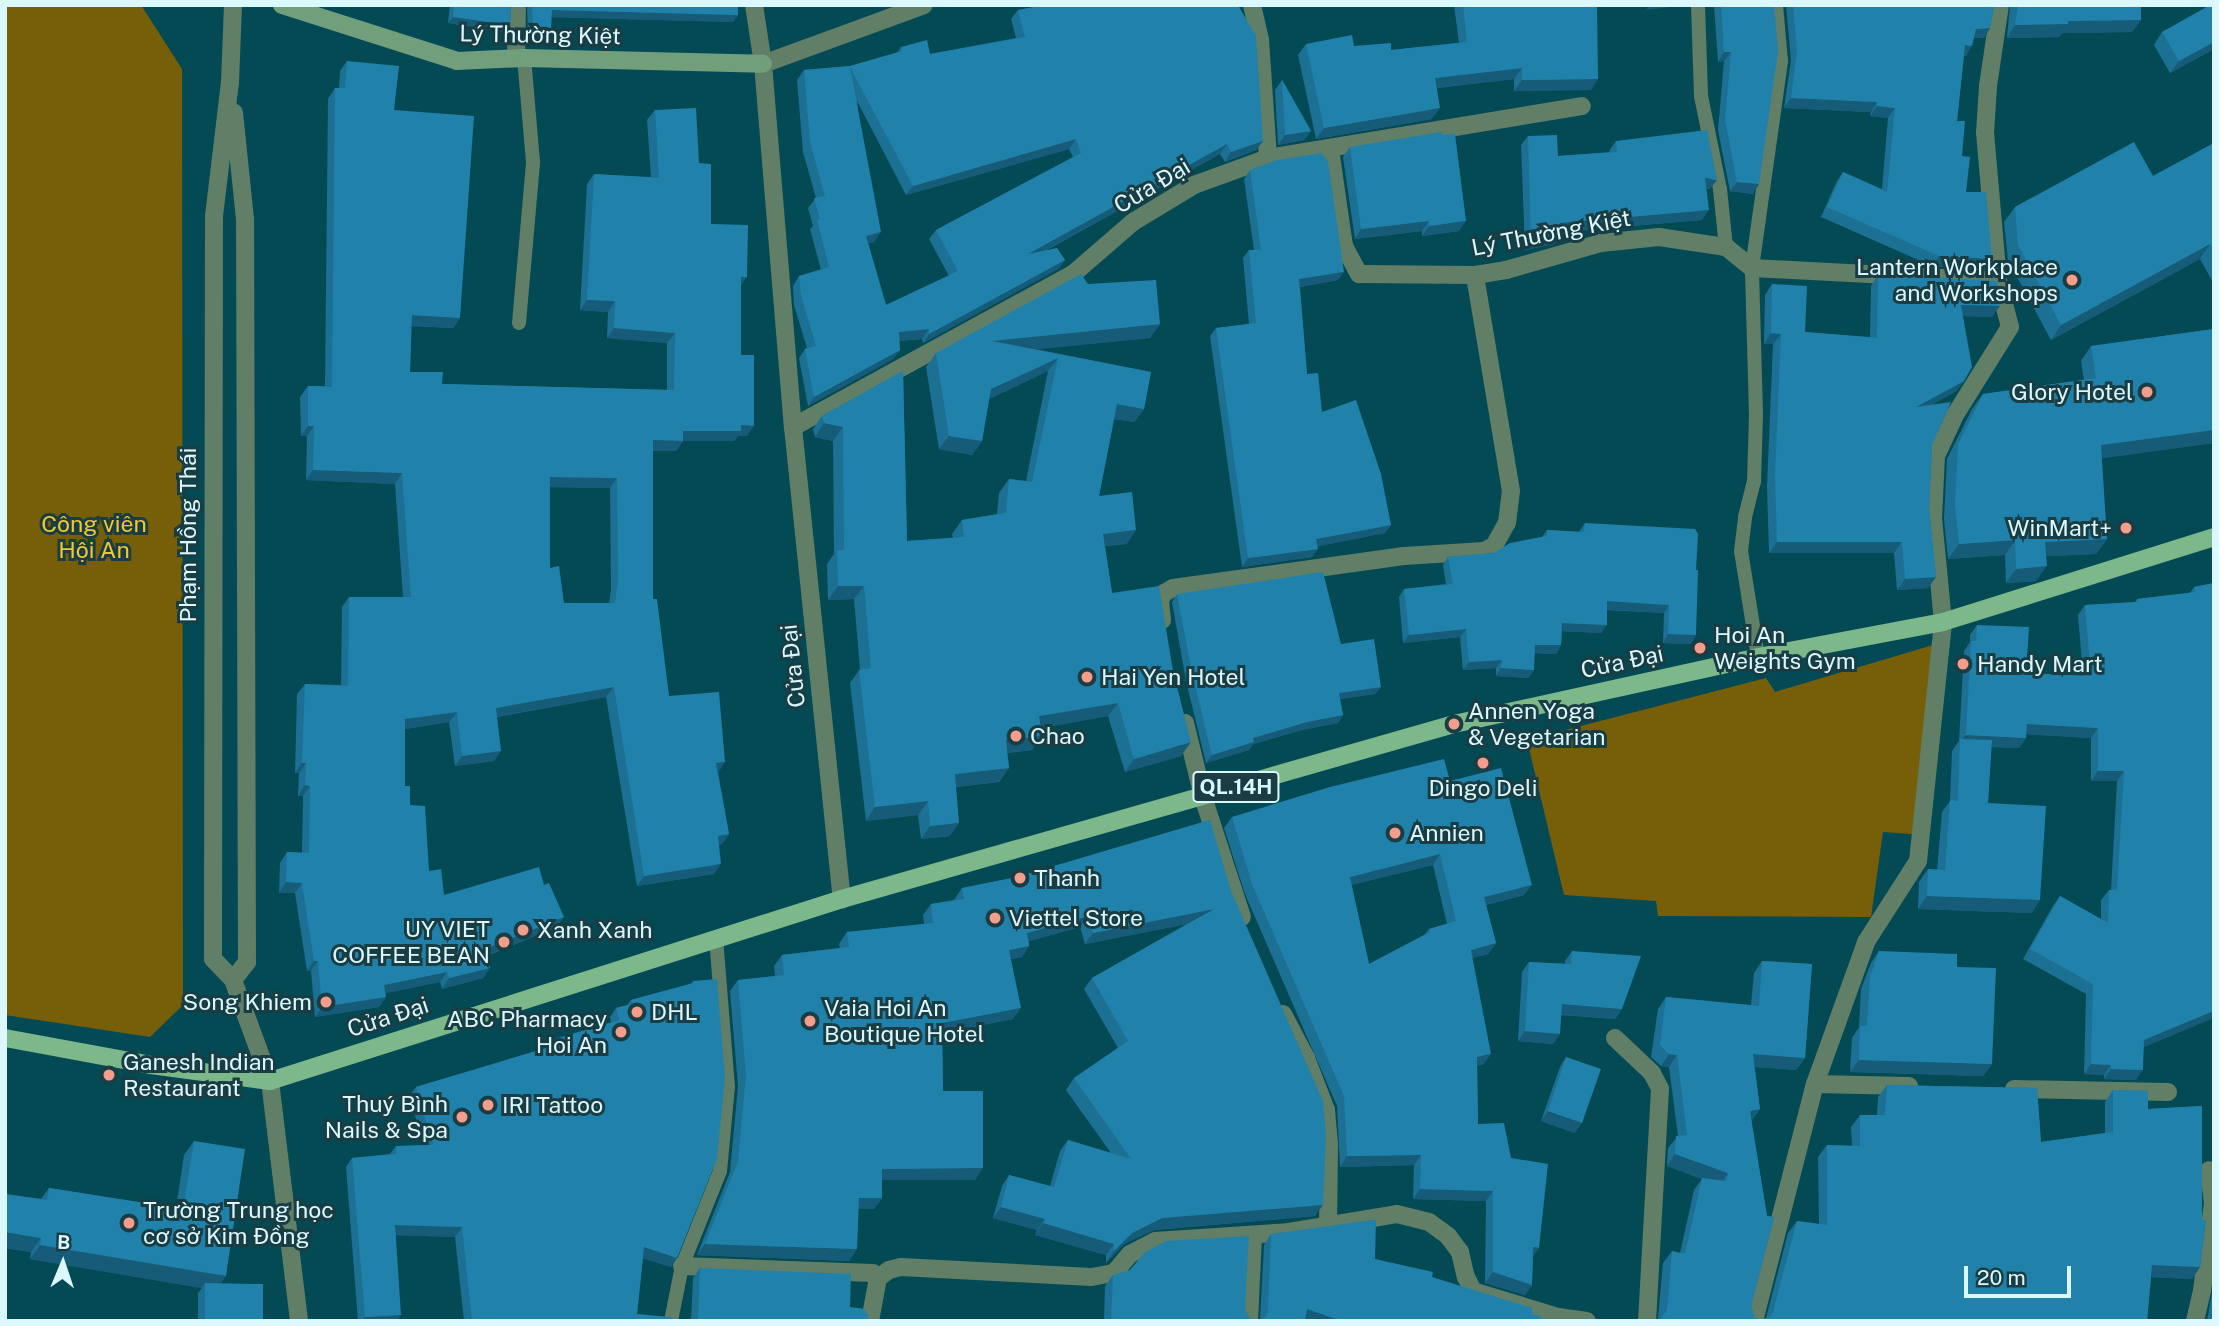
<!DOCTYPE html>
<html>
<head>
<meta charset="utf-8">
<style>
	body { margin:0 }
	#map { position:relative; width:2219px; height:1326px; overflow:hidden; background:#044a55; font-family:"Public Sans",sans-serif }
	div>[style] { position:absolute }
	.green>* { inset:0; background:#775f0a }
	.service>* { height:14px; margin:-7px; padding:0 7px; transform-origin:7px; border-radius:7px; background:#617e67 }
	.minor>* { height:18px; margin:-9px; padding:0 9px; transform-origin:9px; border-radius:9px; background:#617e67 }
	.tertiary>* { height:18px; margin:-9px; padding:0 9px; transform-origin:9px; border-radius:9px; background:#617e67 }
	.secondary>* { height:18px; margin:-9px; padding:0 9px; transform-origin:9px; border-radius:9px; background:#719f7b }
	.primary>* { height:18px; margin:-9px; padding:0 9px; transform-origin:9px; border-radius:9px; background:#7cb88a }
	.wall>* { inset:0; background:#1c7093 }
	.shaded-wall>* { inset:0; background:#165b78 }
	.building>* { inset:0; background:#2082ab }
	.dots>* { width:19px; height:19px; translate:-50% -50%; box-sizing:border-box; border:4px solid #193d43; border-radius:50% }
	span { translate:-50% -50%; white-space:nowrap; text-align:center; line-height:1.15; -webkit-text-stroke:6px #193d43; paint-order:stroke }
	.shield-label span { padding:2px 5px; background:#193d43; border:2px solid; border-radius:5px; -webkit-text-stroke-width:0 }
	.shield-label { font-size:21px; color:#dbf8fe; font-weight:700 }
	.street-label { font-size:23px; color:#dbf8fe }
	.poi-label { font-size:23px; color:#dbf8fe }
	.right { translate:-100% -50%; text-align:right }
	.left { translate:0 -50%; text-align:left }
	.park-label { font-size:23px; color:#f3c72e }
	.frame { position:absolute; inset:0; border:7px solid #dbf8fe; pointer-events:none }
	.north { position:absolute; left:28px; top:1228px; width:70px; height:70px; -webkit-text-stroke:5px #193d43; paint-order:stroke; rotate:2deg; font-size:19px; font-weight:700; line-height:28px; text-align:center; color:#dbf8fe }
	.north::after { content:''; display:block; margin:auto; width:24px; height:32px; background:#dbf8fe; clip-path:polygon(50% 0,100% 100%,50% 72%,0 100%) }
	.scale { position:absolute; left:1964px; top:1266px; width:107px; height:32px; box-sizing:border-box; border:4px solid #dbf8fe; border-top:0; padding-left:9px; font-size:21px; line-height:24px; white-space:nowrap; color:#dbf8fe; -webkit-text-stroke:5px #193d43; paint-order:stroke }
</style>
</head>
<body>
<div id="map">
	<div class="green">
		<i style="clip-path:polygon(5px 5px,141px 5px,182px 69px,183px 1005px,150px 1037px,5px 1015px)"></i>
		<i style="clip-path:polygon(1950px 640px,1925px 835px,1883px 832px,1871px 917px,1658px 916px,1656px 901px,1564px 895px,1527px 740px,1766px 678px,1775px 692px)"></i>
	</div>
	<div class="service">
		<i style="left:1698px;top:5px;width:91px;rotate:88.1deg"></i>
		<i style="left:1701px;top:96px;width:95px;rotate:78.5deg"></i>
		<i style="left:1720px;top:189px;width:58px;rotate:84.1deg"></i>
		<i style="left:519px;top:323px;width:162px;rotate:-85deg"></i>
		<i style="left:533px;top:162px;width:104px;rotate:-94.9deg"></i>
		<i style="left:1758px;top:657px;width:107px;rotate:-99.1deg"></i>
		<i style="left:1741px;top:551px;width:34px;rotate:-83deg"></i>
		<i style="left:1745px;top:517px;width:36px;rotate:-76deg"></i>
		<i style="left:1754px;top:482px;width:68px;rotate:-88.3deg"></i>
		<i style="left:1756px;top:414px;width:146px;rotate:-91.6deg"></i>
		<i style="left:1752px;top:268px;width:209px;rotate:-82deg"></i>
		<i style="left:1781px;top:61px;width:56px;rotate:-95.1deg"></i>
		<i style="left:671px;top:1321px;width:56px;rotate:-78.7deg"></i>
		<i style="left:682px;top:1266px;width:102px;rotate:-68.2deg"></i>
		<i style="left:720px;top:1171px;width:84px;rotate:-84.6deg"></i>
		<i style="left:728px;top:1087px;width:150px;rotate:-94.6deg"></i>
	</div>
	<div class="minor">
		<i style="left:754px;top:5px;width:60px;rotate:81.3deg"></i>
		<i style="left:763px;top:64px;width:364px;rotate:85.3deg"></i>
		<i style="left:793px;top:427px;width:475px;rotate:84.1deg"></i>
		<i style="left:1252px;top:5px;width:36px;rotate:77deg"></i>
		<i style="left:1260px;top:40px;width:118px;rotate:86.1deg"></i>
		<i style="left:516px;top:58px;width:53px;rotate:-88.9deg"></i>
		<i style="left:1330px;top:149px;width:98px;rotate:81.8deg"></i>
		<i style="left:1344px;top:246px;width:32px;rotate:62deg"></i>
		<i style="left:1359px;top:274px;width:116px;rotate:0.5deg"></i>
		<i style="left:1475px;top:275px;width:31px;rotate:-9deg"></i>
		<i style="left:1506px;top:270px;width:99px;rotate:-15.9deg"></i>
		<i style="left:1601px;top:243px;width:58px;rotate:-5.9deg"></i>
		<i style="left:1659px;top:237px;width:68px;rotate:8.5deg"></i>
		<i style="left:1726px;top:247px;width:33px;rotate:39deg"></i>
		<i style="left:1752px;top:268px;width:246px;rotate:3deg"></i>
		<i style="left:793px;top:427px;width:319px;rotate:-28.7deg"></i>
		<i style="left:1073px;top:274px;width:79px;rotate:-40.9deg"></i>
		<i style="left:1133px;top:222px;width:71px;rotate:-31.2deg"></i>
		<i style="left:1194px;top:185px;width:79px;rotate:-20deg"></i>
		<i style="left:1268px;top:158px;width:318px;rotate:-9.4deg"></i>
		<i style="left:1162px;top:620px;width:20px;rotate:-96deg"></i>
		<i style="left:1160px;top:600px;width:8px;rotate:-60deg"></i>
		<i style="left:1164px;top:593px;width:10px;rotate:-29deg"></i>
		<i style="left:1173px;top:588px;width:233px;rotate:-7.9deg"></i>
		<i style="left:1404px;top:556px;width:80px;rotate:-3.6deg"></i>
		<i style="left:1484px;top:551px;width:11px;rotate:-27deg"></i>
		<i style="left:1494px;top:546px;width:26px;rotate:-61deg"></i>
		<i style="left:1507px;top:523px;width:32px;rotate:-83deg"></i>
		<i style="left:1511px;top:491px;width:219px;rotate:-99.5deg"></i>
		<i style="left:1185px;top:723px;width:76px;rotate:76.3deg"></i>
		<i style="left:1203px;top:797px;width:126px;rotate:72deg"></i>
		<i style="left:1283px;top:1014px;width:50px;rotate:62.4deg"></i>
		<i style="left:1306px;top:1058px;width:56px;rotate:69deg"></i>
		<i style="left:1326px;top:1110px;width:36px;rotate:85deg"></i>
		<i style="left:1329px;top:1146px;width:79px;rotate:90.7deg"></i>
		<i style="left:1615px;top:1038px;width:51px;rotate:43.4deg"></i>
		<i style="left:1652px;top:1073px;width:18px;rotate:63deg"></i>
		<i style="left:1660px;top:1089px;width:232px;rotate:93.2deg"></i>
		<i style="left:1815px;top:1084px;width:94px;rotate:1.2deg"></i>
		<i style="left:2014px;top:1089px;width:154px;rotate:1.1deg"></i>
		<i style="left:682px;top:1266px;width:191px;rotate:2.1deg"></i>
		<i style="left:873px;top:1273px;width:7px;rotate:45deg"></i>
		<i style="left:870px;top:1321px;width:44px;rotate:-79.5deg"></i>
		<i style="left:878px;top:1278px;width:14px;rotate:-36deg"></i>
		<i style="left:889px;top:1270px;width:12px;rotate:-14deg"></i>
		<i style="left:901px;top:1267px;width:190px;rotate:3deg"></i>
		<i style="left:1091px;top:1277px;width:23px;rotate:-10deg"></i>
		<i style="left:1114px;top:1273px;width:25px;rotate:-50deg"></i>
		<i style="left:1130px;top:1254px;width:28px;rotate:-27deg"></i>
		<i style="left:1155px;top:1241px;width:134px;rotate:-3.8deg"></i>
		<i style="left:1289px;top:1232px;width:109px;rotate:-9.5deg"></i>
		<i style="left:1397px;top:1214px;width:33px;rotate:14deg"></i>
		<i style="left:1429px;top:1222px;width:24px;rotate:36deg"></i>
		<i style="left:1448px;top:1236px;width:20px;rotate:53deg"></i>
		<i style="left:1460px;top:1252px;width:26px;rotate:77deg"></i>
		<i style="left:1466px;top:1277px;width:16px;rotate:63deg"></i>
		<i style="left:1473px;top:1291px;width:89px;rotate:17deg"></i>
		<i style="left:1558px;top:1317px;width:29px;rotate:8deg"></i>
		<i style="left:1249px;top:1321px;width:86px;rotate:-87.3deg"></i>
		<i style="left:1754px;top:1321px;width:245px;rotate:-75.6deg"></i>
		<i style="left:1815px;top:1084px;width:151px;rotate:-70.2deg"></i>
		<i style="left:1866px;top:942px;width:96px;rotate:-57.3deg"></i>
		<i style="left:1918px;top:861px;width:240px;rotate:-84deg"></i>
		<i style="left:1943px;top:622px;width:103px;rotate:-95.5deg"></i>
		<i style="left:1933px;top:519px;width:63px;rotate:-87.3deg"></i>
		<i style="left:1936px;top:456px;width:45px;rotate:-65.1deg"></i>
		<i style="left:1955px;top:415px;width:104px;rotate:-58deg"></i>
		<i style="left:2010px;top:327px;width:48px;rotate:-104.6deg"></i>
		<i style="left:1998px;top:281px;width:149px;rotate:-95deg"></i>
		<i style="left:1985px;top:133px;width:47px;rotate:-86.3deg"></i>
		<i style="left:1988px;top:86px;width:82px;rotate:-81.6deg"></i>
		<i style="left:2195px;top:1321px;width:31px;rotate:-77deg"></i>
		<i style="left:2202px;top:1291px;width:89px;rotate:-82.9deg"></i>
		<i style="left:2213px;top:1203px;width:33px;rotate:-97deg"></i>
	</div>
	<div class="tertiary">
		<i style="left:233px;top:5px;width:77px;rotate:92.2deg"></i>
		<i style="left:230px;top:82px;width:136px;rotate:96.8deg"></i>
		<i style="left:214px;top:217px;width:742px;rotate:90.08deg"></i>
		<i style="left:213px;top:959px;width:29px;rotate:46deg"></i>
		<i style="left:233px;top:980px;width:108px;rotate:69.9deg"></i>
		<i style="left:270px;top:1081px;width:242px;rotate:83.1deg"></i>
		<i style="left:763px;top:64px;width:171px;rotate:-20.1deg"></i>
		<i style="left:233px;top:980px;width:23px;rotate:-52deg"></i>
		<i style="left:247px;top:962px;width:743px;rotate:-90.15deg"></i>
		<i style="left:245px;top:219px;width:107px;rotate:-95.9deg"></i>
	</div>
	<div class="secondary">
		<i style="left:282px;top:5px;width:184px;rotate:17.7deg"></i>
		<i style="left:457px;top:61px;width:67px;rotate:-2.6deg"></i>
		<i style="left:524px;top:58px;width:239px;rotate:1.4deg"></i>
	</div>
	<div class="primary">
		<i style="left:5px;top:1038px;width:148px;rotate:10.5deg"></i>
		<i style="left:151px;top:1065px;width:120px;rotate:7.7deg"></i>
		<i style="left:270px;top:1081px;width:600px;rotate:-17.65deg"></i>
		<i style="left:842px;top:899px;width:637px;rotate:-15.96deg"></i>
		<i style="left:1454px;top:724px;width:311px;rotate:-12.4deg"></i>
		<i style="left:1758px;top:657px;width:188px;rotate:-10.7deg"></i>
		<i style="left:1943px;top:622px;width:284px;rotate:-17.4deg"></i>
	</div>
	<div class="wall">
		<i style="clip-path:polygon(450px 5px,511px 5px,510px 25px,505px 32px,448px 23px)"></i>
		<i style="clip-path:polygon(527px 5px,738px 5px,738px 15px,733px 22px,551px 17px,546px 36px,528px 35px)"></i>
		<i style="clip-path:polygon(1454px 5px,1597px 5px,1591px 90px,1514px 91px,1514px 79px,1437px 88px,1432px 119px,1316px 139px,1298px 55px,1306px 44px,1354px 46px,1391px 50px,1459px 43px)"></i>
		<i style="clip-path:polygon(1714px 5px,1774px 5px,1753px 194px,1730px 191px,1718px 130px,1724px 61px,1718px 62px)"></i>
		<i style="clip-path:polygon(1786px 5px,1994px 5px,1990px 28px,1984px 38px,1974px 38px,1966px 56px,1964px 55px,1957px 121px,1966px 192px,1986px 269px,1932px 266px,1821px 217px,1837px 181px,1843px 172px,1882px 189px,1888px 118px,1870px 116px,1871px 112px,1784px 108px,1791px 60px)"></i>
		<i style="clip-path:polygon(2010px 5px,2141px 5px,2141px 20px,2132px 32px,2062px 33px,2059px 37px,2007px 38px)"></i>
		<i style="clip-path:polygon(2214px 5px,2214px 49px,2170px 73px,2154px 45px,2162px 32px)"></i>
		<i style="clip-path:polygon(evenodd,1018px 10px,1263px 141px,1256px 150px,1225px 162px,1220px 154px,1045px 251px,1065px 260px,1058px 269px,923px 343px,922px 339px,899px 341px,900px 350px,893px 359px,808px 406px,799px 358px,805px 349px,807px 348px,794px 305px,793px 286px,799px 276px,821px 270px,810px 229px,813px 226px,808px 208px,816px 198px,803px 152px,797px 80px,804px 70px,850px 66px,897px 53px,901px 47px,930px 54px,1016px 38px,1011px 19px,1018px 10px,857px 101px,906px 195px,1069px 149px,1073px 157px,936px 230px,929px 239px,949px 276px,886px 305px,868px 243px,874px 242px,857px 101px)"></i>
		<i style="clip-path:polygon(evenodd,347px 61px,394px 110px,460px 318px,453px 328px,411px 326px,410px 372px,442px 384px,667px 390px,667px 343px,607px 338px,608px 312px,580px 310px,587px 184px,594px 174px,651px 177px,647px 120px,655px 110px,699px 163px,711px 224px,741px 286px,741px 355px,747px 436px,738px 436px,734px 441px,683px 441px,676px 451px,653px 451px,653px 599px,669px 696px,718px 773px,729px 834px,722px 844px,719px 845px,714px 874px,637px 886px,606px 697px,497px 717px,494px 761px,455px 766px,449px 722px,405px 729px,405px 786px,429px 871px,444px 895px,544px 885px,564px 917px,556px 927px,487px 956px,490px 968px,483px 978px,442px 989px,440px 982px,385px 993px,386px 997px,379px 1007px,315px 1017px,311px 971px,307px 971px,295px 893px,279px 893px,280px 863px,287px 852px,302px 853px,303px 796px,298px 796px,299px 773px,295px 773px,297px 694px,305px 684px,341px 685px,342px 607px,349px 597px,403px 597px,395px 484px,306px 480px,307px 436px,301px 436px,300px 397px,308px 386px,325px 386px,328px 99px,335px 88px,339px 88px,340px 71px,347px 61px,550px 487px,610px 488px,611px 589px,609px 603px,564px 603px,550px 568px,550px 487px)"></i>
		<i style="clip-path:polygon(1282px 80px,1311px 131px,1304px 140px,1278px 145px,1275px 90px)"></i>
		<i style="clip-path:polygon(1528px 136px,1558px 156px,1610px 152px,1609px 151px,1616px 141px,1710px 189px,1706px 189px,1702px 220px,1561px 232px,1561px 235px,1554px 244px,1525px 250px,1521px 145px)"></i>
		<i style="clip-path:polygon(2214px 143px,2214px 284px,2200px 259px,2051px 340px,2008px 260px,2004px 222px,2015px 207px,2153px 176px)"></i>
		<i style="clip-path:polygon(1350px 147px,1459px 231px,1422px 236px,1422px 231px,1355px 239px,1343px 157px)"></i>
		<i style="clip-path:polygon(1250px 170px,1338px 280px,1300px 287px,1307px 374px,1322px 412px,1391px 525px,1385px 533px,1318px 546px,1312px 557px,1242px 567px,1210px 336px,1216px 328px,1249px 324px,1243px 258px,1249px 250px,1254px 250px,1244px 179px)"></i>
		<i style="clip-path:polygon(1878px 275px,1992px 317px,1963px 316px,1964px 381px,1956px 391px,1933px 404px,1932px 445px,1929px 509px,1936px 577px,1928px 588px,1897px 590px,1894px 553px,1769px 553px,1767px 486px,1773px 344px,1764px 344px,1765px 295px,1772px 284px,1805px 332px,1870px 337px,1871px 286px)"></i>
		<i style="clip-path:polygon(1088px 284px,1160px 324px,1150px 338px,1035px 349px,1151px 372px,1144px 409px,1134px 422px,1114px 419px,1099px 496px,1127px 544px,1105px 546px,1112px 593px,1181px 756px,1125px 772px,1108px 716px,1041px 728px,1032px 750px,1007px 753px,1009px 768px,999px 782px,956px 787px,950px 836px,921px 839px,918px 815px,866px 821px,850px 683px,860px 669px,854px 599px,828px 600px,827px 564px,834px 554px,833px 441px,815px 437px,813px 429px,822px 416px,903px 371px,907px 541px,953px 538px,952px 534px,962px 520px,997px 514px,999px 493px,1009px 479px,1026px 481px,1048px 371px,989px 399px,982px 441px,972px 455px,939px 449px,926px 367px,936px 353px)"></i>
		<i style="clip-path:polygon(2214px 329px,2214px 443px,2101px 458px,2107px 539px,2096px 554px,2046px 556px,2036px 581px,2006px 583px,2005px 555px,1948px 559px,1944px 519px,1947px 459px,1972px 409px,1983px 394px,2084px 380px,2081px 361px,2091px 346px)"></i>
		<i style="clip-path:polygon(1585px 523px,1696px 570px,1696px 635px,1691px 644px,1663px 643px,1664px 613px,1607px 610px,1601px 633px,1562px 631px,1561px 645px,1556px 654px,1535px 653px,1529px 678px,1496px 676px,1496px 668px,1463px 670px,1460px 637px,1403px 643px,1399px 597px,1404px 589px,1446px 584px,1443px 565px,1448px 557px,1494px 553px,1542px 537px,1547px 530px,1579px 532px)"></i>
		<i style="clip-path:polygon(2214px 583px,2144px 1047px,2136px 1080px,2104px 1079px,2104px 1075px,2084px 1074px,2086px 994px,2023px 959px,2053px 906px,2060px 896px,2101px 919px,2101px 900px,2109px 890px,2111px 890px,2117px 781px,2091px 781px,2091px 738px,2026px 734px,2026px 738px,2019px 748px,1991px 747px,1988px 803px,2032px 913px,1918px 909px,1919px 882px,1928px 869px,1937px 870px,1942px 812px,1950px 801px,1952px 751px,1959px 741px,1964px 651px,1970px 642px,1970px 635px,1977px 625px,2026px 673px,2083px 676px,2078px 615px,2085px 605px,2135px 602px,2137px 599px,2190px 593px,2194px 587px)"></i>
		<i style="clip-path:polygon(1177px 594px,1341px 644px,1381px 687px,1375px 694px,1340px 699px,1343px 715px,1338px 723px,1302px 730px,1253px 744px,1249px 750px,1206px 763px,1186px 681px,1172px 602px)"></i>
		<i style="clip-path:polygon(evenodd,1450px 781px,1524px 895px,1486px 905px,1496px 943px,1488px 954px,1472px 958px,1484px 1064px,1477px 1066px,1478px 1124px,1511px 1158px,1533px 1257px,1532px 1285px,1525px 1295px,1485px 1283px,1486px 1201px,1413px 1199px,1414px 1165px,1340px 1167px,1337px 1106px,1245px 894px,1224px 828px,1232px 817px,1450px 781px,1433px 865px,1447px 924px,1429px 929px,1424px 935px,1369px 964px,1351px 885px,1433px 865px)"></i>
		<i style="clip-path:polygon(1210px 820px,1315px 1216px,1154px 1230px,1124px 1244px,1106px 1263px,1106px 1255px,1035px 1235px,1037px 1230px,993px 1218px,1002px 1186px,1009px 1175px,1050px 1186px,1060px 1151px,1068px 1140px,1111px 1153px,1066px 1090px,1074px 1078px,1118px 1048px,1084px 989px,1092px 978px,1187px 924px,1085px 944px,1080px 927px,1029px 941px,1029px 946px,1022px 957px,1011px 959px,1013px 1019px,942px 1033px,943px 1091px,975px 1180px,882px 1180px,882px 1198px,874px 1209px,858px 1209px,857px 1249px,849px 1261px,697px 1255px,730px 1172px,738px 1086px,730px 991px,738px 980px,775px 976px,774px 966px,782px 955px,840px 948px,839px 944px,847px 932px,924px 924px,923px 915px,931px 904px,954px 900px,962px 888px,1017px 877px)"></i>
		<i style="clip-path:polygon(1572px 951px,1622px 1009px,1615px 1019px,1561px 1015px,1553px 1044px,1518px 1041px,1522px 972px,1529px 962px,1565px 964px,1565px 961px)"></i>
		<i style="clip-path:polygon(1879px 951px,1957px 967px,1992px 1064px,1983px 1076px,1850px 1072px,1852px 1038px,1859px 1027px,1861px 989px,1871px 963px)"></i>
		<i style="clip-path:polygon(1762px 961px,1812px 964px,1805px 1058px,1796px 1070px,1754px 1067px,1760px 1109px,1751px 1121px,1767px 1216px,1774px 1217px,1751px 1306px,1754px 1317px,1760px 1320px,1766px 1318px,1788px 1233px,1797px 1221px,1819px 1224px,1818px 1157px,1827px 1145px,1852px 1146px,1851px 1127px,1860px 1115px,1877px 1115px,1878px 1097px,1887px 1085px,2037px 1088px,2041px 1142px,2105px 1133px,2105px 1102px,2113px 1090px,2148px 1091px,2148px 1109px,2202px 1106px,2202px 1220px,2206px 1220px,2200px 1267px,2192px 1279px,2151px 1277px,2147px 1321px,1655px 1321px,1658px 1319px,1663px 1263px,1672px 1251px,1680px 1253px,1694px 1190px,1702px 1179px,1667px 1166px,1668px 1148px,1678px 1136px,1669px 1067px,1661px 1066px,1651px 1057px,1658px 1009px,1666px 997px,1751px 1005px,1754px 973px)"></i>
		<i style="clip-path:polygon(693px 981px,677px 1258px,671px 1267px,643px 1258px,637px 1314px,676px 1321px,464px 1321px,455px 1237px,396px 1235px,397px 1321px,358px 1321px,346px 1167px,352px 1158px,390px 1154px,396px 1146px,424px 1145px,409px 1096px,416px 1087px,549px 1047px,555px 1039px,611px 1023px,610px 1017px,616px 1008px,627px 1005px,631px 1000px,691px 984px)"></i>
		<i style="clip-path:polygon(1566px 1057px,1575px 1133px,1541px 1121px,1560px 1067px)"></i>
		<i style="clip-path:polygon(194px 1141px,220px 1283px,263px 1321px,198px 1321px,198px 1293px,202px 1288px,30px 1259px,31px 1252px,5px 1248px,5px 1194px,41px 1199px,49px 1188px,176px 1208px,184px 1155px)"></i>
		<i style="clip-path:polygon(1271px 1234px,1375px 1259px,1432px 1277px,1532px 1314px,1260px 1320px,1264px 1245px)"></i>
		<i style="clip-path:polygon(700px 1268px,850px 1307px,691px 1320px,693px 1278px)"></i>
		<i style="clip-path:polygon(1113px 1275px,1245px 1310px,1250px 1319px,1254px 1321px,1104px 1321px,1105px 1286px)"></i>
		<i style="clip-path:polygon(2214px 1282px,2214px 1321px,2207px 1321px)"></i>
	</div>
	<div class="shaded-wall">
		<i style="clip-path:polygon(1650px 5px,1686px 5px,1646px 10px)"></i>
		<i style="clip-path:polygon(552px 10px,738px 15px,733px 22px,547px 17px)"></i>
		<i style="clip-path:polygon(453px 17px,510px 25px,505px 32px,448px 23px)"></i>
		<i style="clip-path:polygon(2141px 20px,2132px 32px,2062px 33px,2059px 37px,2007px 38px,2015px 25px,2068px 21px)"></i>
		<i style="clip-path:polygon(533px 28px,551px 29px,546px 36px,528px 35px)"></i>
		<i style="clip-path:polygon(1990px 28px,1984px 38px,1969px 38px,1976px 29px)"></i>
		<i style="clip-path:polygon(2214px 42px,2214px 49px,2170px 73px,2179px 61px)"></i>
		<i style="clip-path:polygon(1965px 45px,1972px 46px,1966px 56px,1958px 54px)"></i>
		<i style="clip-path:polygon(1724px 52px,1731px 52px,1724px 61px,1718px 62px)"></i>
		<i style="clip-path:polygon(1522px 68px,1514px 79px,1428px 89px,1435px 78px)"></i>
		<i style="clip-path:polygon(1598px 79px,1591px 90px,1514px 91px,1522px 80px)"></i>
		<i style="clip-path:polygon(1791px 98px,1877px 102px,1871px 112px,1784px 108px)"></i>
		<i style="clip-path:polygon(1877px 106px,1895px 108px,1888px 118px,1870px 116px)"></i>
		<i style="clip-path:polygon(1440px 108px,1432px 119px,1316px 139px,1324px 128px)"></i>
		<i style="clip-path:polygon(1311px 131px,1304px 140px,1278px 145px,1285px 135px)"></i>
		<i style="clip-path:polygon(1076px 139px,1069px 149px,906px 195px,913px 186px)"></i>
		<i style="clip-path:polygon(1263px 141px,1256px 150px,1225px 162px,1231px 152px)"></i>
		<i style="clip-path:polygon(1227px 144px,1220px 154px,1022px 263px,1028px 254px)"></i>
		<i style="clip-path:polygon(1705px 178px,1717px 180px,1710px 189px,1699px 188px)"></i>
		<i style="clip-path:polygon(1737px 182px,1759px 184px,1753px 194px,1730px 191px)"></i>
		<i style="clip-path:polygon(1709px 210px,1702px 220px,1554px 232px,1560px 223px)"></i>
		<i style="clip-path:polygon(1429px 221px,1422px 231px,1355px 239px,1361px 229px)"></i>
		<i style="clip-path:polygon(1466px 221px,1459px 231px,1422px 236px,1429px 226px)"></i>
		<i style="clip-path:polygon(881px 232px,874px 242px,859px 245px,866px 236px)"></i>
		<i style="clip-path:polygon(1561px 235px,1554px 244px,1525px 250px,1531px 241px)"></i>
		<i style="clip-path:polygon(2210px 244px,2200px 259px,2051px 340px,2061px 325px)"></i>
		<i style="clip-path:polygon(1939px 256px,1992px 259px,1986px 269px,1932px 266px)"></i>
		<i style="clip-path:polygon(1065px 260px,1058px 269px,923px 343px,929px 334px)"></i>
		<i style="clip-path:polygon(1344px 272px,1338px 280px,1293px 288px,1299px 279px)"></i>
		<i style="clip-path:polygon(741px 277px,747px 277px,740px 287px)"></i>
		<i style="clip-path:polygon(587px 300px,615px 301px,608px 312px,580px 310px)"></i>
		<i style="clip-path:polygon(1961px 305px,2000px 306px,1992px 317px,1954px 316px)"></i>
		<i style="clip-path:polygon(412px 315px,460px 318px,453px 328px,405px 325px)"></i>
		<i style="clip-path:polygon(1160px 324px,1150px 338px,982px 355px,992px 341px)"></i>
		<i style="clip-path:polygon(614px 328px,675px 333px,667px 343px,607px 338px)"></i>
		<i style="clip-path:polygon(929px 329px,922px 339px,893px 341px,899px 332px)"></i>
		<i style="clip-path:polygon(1771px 333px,1781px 334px,1773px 344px,1764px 344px)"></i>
		<i style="clip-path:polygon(900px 350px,893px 359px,808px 406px,814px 397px)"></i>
		<i style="clip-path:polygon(1058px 358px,1048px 371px,981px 403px,991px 389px)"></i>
		<i style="clip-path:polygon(1964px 381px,1956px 391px,1908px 417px,1916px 407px)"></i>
		<i style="clip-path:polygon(1117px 404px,1144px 409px,1134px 422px,1107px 418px)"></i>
		<i style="clip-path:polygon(824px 423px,843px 427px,833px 441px,815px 437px)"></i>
		<i style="clip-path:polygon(741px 425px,754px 426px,747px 436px,738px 436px,734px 441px,683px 441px,676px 451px,645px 451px,653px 440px,683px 431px)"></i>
		<i style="clip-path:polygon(308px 426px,314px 426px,307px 436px,301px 436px)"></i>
		<i style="clip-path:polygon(2214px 430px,2214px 443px,2090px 460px,2101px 445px)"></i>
		<i style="clip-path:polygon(949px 436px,982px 441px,972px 455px,939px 449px)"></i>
		<i style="clip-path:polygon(313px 470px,402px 473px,395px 484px,306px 480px)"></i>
		<i style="clip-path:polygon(550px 477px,617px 478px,610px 488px,543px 487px)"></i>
		<i style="clip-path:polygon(1391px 525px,1385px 533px,1310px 548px,1316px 539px)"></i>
		<i style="clip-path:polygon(1136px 530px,1127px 544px,1093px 547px,1103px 534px)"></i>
		<i style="clip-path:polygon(2107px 539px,2096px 554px,2035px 557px,2045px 542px)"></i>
		<i style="clip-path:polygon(2015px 540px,2005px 555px,1948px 559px,1959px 544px)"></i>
		<i style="clip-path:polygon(1777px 542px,1902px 542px,1894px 553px,1769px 553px)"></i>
		<i style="clip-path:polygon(1318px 549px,1312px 557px,1242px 567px,1248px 558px)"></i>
		<i style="clip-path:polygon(2047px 566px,2036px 581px,2006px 583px,2016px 569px)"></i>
		<i style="clip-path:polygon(1936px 577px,1928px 588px,1897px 590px,1905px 579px)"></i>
		<i style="clip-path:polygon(838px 586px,864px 586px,854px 599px,828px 600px)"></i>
		<i style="clip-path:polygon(1607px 601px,1669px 605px,1664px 613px,1602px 609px)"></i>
		<i style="clip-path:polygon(1562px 623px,1607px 625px,1601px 633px,1557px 631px)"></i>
		<i style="clip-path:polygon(1466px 629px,1460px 637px,1403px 643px,1409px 635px)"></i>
		<i style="clip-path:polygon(1668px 634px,1696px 635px,1691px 644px,1663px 643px)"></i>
		<i style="clip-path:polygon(1535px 645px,1561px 645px,1556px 654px,1530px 653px)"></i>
		<i style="clip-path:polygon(1502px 660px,1496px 668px,1463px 670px,1469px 662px)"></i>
		<i style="clip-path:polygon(1501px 668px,1534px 670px,1529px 678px,1496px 676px)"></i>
		<i style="clip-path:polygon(614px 687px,606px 697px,488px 718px,496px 708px)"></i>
		<i style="clip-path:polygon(1381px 687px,1375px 694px,1333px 700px,1339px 693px)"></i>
		<i style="clip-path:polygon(1118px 703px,1108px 716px,1030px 730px,1039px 716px)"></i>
		<i style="clip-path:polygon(457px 712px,449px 722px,398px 730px,405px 719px)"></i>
		<i style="clip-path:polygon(1343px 715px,1338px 723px,1302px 730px,1253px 744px,1249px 750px,1206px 763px,1212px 755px,1253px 738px,1307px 722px)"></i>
		<i style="clip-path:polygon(2027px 724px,2098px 728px,2091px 738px,2020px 734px)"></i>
		<i style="clip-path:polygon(1966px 735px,2026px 738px,2019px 748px,1960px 745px,1960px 742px)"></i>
		<i style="clip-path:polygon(1042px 736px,1032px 750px,996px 754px,1006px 740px)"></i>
		<i style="clip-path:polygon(1191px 742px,1181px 756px,1125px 772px,1134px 759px)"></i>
		<i style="clip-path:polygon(501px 751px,494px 761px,455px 766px,462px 756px)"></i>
		<i style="clip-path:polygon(725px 762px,718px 773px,716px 763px)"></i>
		<i style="clip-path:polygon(302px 763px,306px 763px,299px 773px,295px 773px)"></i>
		<i style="clip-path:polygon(1009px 768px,999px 782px,945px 788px,955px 774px)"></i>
		<i style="clip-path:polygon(2098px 771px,2124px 771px,2117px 781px,2091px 781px)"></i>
		<i style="clip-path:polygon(305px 785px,310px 786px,303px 796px,298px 796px)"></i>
		<i style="clip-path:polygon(928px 801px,918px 815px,866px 821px,875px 807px)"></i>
		<i style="clip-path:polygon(959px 823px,950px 836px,921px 839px,930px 826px)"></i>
		<i style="clip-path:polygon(729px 834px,722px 844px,711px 846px,718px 836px)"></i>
		<i style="clip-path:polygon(1440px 854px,1433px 865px,1342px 887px,1350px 877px)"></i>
		<i style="clip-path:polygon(721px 864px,714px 874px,637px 886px,644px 876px)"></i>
		<i style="clip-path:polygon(286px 882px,302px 883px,295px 893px,279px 893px)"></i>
		<i style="clip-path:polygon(1532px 885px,1524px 895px,1476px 907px,1484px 897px)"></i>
		<i style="clip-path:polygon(1927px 896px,2040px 900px,2032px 913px,1918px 909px)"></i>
		<i style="clip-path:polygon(1214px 909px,1206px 920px,1085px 944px,1093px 933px)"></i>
		<i style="clip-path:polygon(1088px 916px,1080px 927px,1019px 944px,1027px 933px)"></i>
		<i style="clip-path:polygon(564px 917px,556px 927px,478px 959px,485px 949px)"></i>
		<i style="clip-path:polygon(1496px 943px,1488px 954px,1464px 960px,1471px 950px)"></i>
		<i style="clip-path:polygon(1029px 946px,1022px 957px,1001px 961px,1009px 950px)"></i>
		<i style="clip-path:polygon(314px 961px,318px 961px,311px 971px,307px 971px)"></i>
		<i style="clip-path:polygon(490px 968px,483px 978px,442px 989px,449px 978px)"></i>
		<i style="clip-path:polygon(447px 972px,440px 982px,377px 995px,384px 985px)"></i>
		<i style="clip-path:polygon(386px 997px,379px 1007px,315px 1017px,322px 1007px)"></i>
		<i style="clip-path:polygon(1562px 1004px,1622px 1009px,1615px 1019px,1555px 1014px)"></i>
		<i style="clip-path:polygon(1021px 1008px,1013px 1019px,934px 1034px,942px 1023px)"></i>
		<i style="clip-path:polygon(2214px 1011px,2214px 1018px,2137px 1050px,2144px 1040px)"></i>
		<i style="clip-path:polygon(1525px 1031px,1560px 1034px,1553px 1044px,1518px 1041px)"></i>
		<i style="clip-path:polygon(1491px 1054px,1484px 1064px,1470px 1067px,1477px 1057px)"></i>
		<i style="clip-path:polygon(1669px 1054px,1677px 1055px,1669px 1067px,1661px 1066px)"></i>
		<i style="clip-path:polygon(1753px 1054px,1805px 1058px,1796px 1070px,1744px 1066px)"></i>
		<i style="clip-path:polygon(1859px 1060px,1992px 1064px,1983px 1076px,1850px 1072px)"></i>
		<i style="clip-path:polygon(2091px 1064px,2111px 1065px,2104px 1075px,2084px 1074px)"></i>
		<i style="clip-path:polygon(2111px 1069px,2143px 1070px,2136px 1080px,2104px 1079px)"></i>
		<i style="clip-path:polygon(1760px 1109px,1751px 1121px,1750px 1111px)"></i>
		<i style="clip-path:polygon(1548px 1111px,1582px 1123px,1575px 1133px,1541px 1121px)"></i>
		<i style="clip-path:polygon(1675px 1154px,1728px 1173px,1720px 1185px,1667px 1166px)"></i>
		<i style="clip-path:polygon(1421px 1155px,1414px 1165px,1340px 1167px,1347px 1156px)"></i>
		<i style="clip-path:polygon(983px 1168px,975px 1180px,874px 1180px,882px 1169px)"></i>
		<i style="clip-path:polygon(1420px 1189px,1493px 1191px,1486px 1201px,1413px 1199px)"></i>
		<i style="clip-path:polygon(859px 1198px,882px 1198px,874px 1209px,851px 1209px)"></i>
		<i style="clip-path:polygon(1323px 1205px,1315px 1216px,1154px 1230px,1124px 1244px,1106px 1263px,1114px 1251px,1132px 1233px,1162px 1218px)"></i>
		<i style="clip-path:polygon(1001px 1207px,1045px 1219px,1037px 1230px,993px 1218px)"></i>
		<i style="clip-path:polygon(1043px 1223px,1114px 1244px,1106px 1255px,1035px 1235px)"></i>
		<i style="clip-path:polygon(395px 1225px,462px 1227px,455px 1237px,389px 1235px)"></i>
		<i style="clip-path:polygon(5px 1232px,41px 1238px,31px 1252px,5px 1248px)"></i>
		<i style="clip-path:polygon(705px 1244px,857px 1249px,849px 1261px,697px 1255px)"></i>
		<i style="clip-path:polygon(40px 1245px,226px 1276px,216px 1290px,205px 1283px,202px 1288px,30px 1259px)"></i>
		<i style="clip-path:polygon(644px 1247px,677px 1258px,671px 1267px,638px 1257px)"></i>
		<i style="clip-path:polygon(1533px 1247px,1539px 1248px,1532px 1258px)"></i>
		<i style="clip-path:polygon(2152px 1265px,2200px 1267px,2192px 1279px,2144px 1277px)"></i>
		<i style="clip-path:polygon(1493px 1272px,1532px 1285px,1525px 1295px,1485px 1283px)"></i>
		<i style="clip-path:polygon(1307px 1309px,1342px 1321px,1302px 1321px)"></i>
		<i style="clip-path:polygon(401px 1315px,397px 1321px,362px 1321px,365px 1317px)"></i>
	</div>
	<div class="building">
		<i style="clip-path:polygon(454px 5px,511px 5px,510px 25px,453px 17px)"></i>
		<i style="clip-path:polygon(532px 5px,738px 5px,738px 15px,552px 10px,551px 29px,533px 28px)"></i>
		<i style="clip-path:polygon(evenodd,1043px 5px,1103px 5px,1103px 6px,1107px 5px,1238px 5px,1256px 36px,1263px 141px,1231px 152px,1227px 144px,1028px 254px,1057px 248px,1065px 260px,929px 334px,929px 329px,899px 332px,900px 350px,814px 397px,805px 349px,816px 346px,801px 295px,799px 276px,829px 267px,817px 220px,820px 219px,814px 198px,825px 196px,810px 142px,804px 70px,850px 66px,902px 51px,901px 47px,927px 40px,930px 54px,1025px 37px,1018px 10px,1043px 5px,850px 67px,913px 186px,1076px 139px,1081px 153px,936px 230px,958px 271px,886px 305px,866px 236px,881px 232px,850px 67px)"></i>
		<i style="clip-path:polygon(1463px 5px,1597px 5px,1598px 79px,1522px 80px,1522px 68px,1435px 78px,1440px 108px,1324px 128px,1306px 44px,1352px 35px,1354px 46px,1391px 43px,1391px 50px,1467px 42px)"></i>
		<i style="clip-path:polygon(1721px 5px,1774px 5px,1778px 51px,1759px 184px,1737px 182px,1725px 120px,1731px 52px,1724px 52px)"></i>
		<i style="clip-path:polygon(1793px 5px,1994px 5px,1990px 28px,1976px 29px,1972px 46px,1965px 45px,1957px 121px,1965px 121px,1962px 156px,1970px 157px,1966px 192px,1986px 192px,1992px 259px,1939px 256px,1827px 207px,1843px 172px,1887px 192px,1895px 108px,1877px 106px,1877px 102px,1791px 98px,1797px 51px)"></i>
		<i style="clip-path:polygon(2018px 5px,2141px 5px,2141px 20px,2068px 21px,2068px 24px,2015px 25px)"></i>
		<i style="clip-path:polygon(2210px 5px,2214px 5px,2214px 42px,2179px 61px,2162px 32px)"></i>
		<i style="clip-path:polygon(evenodd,347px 61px,399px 66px,394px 110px,474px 116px,460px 318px,412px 315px,410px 372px,443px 372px,442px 384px,674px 390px,675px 333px,614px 328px,615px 301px,587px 300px,594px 174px,659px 178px,655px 110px,696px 108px,699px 163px,711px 164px,711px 224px,748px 225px,747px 277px,741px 277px,741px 355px,754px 355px,754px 426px,741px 425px,741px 431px,683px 431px,683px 441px,653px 440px,653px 599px,657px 599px,669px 696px,719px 692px,725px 762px,716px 763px,729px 834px,718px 836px,721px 864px,644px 876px,614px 687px,496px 708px,501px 751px,462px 756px,457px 712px,405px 719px,405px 786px,410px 786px,410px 805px,425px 806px,429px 871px,441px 869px,444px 895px,539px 867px,544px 885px,549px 883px,564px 917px,485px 949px,490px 968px,449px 978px,447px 972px,384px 985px,386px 997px,322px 1007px,318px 961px,314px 961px,302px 883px,286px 882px,287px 852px,309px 853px,310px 786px,305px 785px,306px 763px,302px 763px,305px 684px,348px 686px,349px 597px,411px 597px,402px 473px,313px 470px,314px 426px,308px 426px,308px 386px,332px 387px,335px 88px,345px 88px,347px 61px,550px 477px,617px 478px,618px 579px,615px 603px,564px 603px,559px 566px,550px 568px,550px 477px)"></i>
		<i style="clip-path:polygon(1282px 80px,1311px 131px,1285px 135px)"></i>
		<i style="clip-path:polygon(1707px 130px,1717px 180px,1705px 178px,1709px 210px,1560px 223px,1561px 235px,1531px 241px,1528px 136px,1557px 135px,1558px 156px,1617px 152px,1616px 141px)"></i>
		<i style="clip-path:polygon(1442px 132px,1442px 135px,1455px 134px,1466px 221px,1429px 226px,1429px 221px,1361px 229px,1350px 147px)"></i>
		<i style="clip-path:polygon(2134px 142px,2153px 176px,2214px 143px,2214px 250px,2210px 244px,2061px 325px,2018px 245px,2015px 207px)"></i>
		<i style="clip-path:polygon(1322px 153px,1328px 162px,1344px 272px,1299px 279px,1307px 374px,1318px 373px,1322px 412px,1356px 400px,1381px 474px,1391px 525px,1316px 539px,1318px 549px,1248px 558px,1216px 328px,1256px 323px,1249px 250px,1261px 250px,1250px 170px,1277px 160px)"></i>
		<i style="clip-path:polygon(1081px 274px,1088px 284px,1156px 280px,1160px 324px,992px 341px,1151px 372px,1144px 409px,1117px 404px,1099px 496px,1132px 492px,1136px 530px,1103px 534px,1112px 593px,1159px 586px,1173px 671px,1191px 742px,1134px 759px,1118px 703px,1039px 716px,1042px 736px,1006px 740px,1009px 768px,955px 774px,959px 823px,930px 826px,928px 801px,875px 807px,859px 670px,871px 668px,864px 586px,838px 586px,837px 550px,844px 550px,843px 427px,824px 423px,822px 416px,903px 371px,907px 541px,964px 537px,962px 520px,1006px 513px,1009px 479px,1032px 482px,1058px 358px,991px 389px,982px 441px,949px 436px,936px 353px)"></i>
		<i style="clip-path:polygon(1878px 275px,1997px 281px,2000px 306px,1961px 305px,1972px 367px,1964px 381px,1916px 407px,1951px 402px,1932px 445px,1929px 509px,1936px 577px,1905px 579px,1902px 542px,1777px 542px,1775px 475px,1781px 334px,1771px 333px,1772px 284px,1807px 286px,1805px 332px,1877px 338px)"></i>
		<i style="clip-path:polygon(2214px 329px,2214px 430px,2101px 445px,2107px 539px,2045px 542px,2047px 566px,2016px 569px,2015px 540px,1959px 544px,1955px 504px,1958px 444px,1983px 394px,2096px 378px,2091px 346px)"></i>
		<i style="clip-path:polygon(1585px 523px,1695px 529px,1698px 534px,1696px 570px,1698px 570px,1696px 635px,1668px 634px,1669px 605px,1607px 601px,1607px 625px,1562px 623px,1561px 645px,1535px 645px,1534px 670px,1501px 668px,1502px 660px,1469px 662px,1466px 629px,1409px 635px,1404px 589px,1453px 584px,1448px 557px,1494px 553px,1510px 543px,1547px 536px,1547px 530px,1584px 532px)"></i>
		<i style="clip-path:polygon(1323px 572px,1341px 644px,1374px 639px,1381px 687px,1339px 693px,1343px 715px,1307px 722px,1253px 738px,1254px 742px,1212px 755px,1192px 673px,1177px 594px)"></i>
		<i style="clip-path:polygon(2214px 583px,2214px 1011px,2144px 1040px,2143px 1070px,2111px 1069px,2111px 1065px,2091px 1064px,2093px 984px,2030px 949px,2060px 896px,2108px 923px,2109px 890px,2117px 890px,2124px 771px,2098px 771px,2098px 728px,2027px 724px,2026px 738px,1966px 735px,1971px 641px,1976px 641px,1977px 625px,2029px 627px,2026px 673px,2091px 676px,2085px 605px,2138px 602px,2137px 599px,2195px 592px,2194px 587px)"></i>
		<i style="clip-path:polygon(1960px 739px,1992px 740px,1988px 803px,2046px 806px,2040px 900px,1927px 896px,1928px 869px,1945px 870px,1950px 800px,1958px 801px)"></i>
		<i style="clip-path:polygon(evenodd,1444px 759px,1450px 781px,1501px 768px,1532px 885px,1484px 897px,1496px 943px,1471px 950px,1491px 1054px,1477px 1057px,1478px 1124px,1504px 1123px,1511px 1158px,1548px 1164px,1539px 1248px,1533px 1247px,1532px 1285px,1493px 1272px,1493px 1191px,1420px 1189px,1421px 1155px,1347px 1156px,1344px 1096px,1252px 884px,1232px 817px,1330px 787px,1444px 759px,1440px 854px,1456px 921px,1429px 929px,1430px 932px,1369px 964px,1350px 877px,1440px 854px)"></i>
		<i style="clip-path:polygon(1210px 820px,1231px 891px,1323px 1101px,1326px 1135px,1323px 1205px,1162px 1218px,1132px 1233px,1114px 1251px,1114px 1244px,1043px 1223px,1045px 1219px,1001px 1207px,1009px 1175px,1054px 1187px,1068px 1140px,1131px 1159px,1074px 1078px,1128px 1041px,1092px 978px,1214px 909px,1093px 933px,1088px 916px,1027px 933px,1029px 946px,1009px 950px,1021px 1008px,942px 1023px,943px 1091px,983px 1091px,983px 1168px,882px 1169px,882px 1198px,859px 1198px,857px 1249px,705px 1244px,738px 1161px,746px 1075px,738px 980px,784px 975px,782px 955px,849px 947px,847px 932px,933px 923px,931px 904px,964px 899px,962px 888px,1017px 877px)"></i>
		<i style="clip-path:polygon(1572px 951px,1641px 956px,1622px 1009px,1562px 1004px,1560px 1034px,1525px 1031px,1529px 962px,1571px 964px)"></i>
		<i style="clip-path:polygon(1879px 951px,1957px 954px,1957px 967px,1996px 968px,1992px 1064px,1859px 1060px,1860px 1026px,1867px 1026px,1870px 977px)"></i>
		<i style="clip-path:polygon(1762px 961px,1812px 964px,1805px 1058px,1753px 1054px,1760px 1109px,1750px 1111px,1767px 1216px,1774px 1217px,1751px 1306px,1754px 1317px,1760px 1320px,1770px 1317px,1773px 1312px,1797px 1221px,1827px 1225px,1827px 1145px,1860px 1146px,1860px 1115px,1885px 1115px,1887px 1085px,2037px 1088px,2041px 1142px,2113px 1132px,2113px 1090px,2148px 1091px,2148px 1109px,2202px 1106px,2202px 1220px,2206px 1220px,2200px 1267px,2152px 1265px,2147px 1321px,1655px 1321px,1661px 1319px,1667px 1310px,1672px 1251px,1685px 1254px,1702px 1178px,1726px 1181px,1728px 1173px,1675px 1154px,1676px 1136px,1687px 1135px,1677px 1055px,1669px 1054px,1660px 1045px,1666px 997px,1759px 1006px)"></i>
		<i style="clip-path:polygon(717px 979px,725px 1078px,717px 1159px,677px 1258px,644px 1247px,637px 1314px,670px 1317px,676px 1321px,472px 1321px,462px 1227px,395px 1225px,401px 1315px,365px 1317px,352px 1158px,396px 1154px,396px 1146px,433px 1145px,416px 1087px,557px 1045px,555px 1039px,619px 1020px,616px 1008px,633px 1004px,631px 1000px,693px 983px,693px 981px)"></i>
		<i style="clip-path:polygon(1566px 1057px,1601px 1069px,1582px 1123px,1548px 1111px)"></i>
		<i style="clip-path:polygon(194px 1141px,245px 1149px,226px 1276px,40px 1245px,41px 1238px,5px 1232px,5px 1194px,47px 1200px,49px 1188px,183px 1209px)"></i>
		<i style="clip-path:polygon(1372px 1220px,1376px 1220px,1375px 1259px,1433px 1272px,1432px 1277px,1532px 1308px,1532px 1314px,1541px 1316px,1540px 1321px,1342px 1321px,1307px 1309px,1305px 1321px,1258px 1321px,1266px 1317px,1268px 1311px,1271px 1234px)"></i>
		<i style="clip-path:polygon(1249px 1236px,1245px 1310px,1250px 1319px,1254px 1321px,1111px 1321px,1113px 1275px,1130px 1270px,1145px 1252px,1166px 1241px)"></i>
		<i style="clip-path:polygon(700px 1268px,851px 1274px,850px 1307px,865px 1309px,870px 1321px,682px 1321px,698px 1320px)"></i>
		<i style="clip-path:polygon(205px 1283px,263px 1284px,263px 1321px,205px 1321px)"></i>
		<i style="clip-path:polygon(1585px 1318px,1598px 1321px,1585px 1321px)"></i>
	</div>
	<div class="dots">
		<i style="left:2072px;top:280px;background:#f49d8d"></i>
		<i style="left:2147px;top:392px;background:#f49d8d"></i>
		<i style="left:2126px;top:528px;background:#f49d8d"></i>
		<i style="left:1700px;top:648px;background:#f49d8d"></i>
		<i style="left:1963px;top:664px;background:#f49d8d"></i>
		<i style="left:1087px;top:677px;background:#f49d8d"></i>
		<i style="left:1454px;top:724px;background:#f49d8d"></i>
		<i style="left:1016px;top:736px;background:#f49d8d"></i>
		<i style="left:1483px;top:763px;background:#f49d8d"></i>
		<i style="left:1395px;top:833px;background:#f49d8d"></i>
		<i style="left:1020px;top:878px;background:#f49d8d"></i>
		<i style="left:995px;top:918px;background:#f49d8d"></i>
		<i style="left:523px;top:930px;background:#f49d8d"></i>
		<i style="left:504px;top:942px;background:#f49d8d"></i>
		<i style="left:326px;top:1002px;background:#f49d8d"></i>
		<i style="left:637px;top:1012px;background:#f49d8d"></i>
		<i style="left:810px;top:1021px;background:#f49d8d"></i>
		<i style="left:621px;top:1032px;background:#f49d8d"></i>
		<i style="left:109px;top:1075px;background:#f49d8d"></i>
		<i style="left:488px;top:1105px;background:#f49d8d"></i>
		<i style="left:462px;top:1117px;background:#f49d8d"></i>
		<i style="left:129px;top:1223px;background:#f49d8d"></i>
	</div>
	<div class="shield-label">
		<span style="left:1236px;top:787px">QL.14H</span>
	</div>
	<div class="street-label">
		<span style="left:540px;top:35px;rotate:1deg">Lý Thường Kiệt</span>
		<span style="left:1152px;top:186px;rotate:-31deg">Cửa Đại</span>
		<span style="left:1551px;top:233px;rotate:-11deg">Lý Thường Kiệt</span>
		<span style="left:188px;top:535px;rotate:-90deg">Phạm Hồng Thái</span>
		<span style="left:1622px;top:662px;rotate:-12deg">Cửa Đại</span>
		<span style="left:793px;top:666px;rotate:-96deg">Cửa Đại</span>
		<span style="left:388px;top:1017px;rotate:-18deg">Cửa Đại</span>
	</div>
	<div class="poi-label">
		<span class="right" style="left:2058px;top:280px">Lantern Workplace<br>and Workshops</span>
		<span class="right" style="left:2133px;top:392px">Glory Hotel</span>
		<span class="right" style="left:2112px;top:528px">WinMart+</span>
		<span class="left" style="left:1714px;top:648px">Hoi An<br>Weights Gym</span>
		<span class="left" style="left:1977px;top:664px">Handy Mart</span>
		<span class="left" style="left:1101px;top:677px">Hai Yen Hotel</span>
		<span class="left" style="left:1468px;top:724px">Annen Yoga<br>&amp; Vegetarian</span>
		<span class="left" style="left:1030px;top:736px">Chao</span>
		<span style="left:1483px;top:788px">Dingo Deli</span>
		<span class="left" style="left:1409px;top:833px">Annien</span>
		<span class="left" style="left:1034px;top:878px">Thanh</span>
		<span class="left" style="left:1009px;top:918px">Viettel Store</span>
		<span class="right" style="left:490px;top:942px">UY VIET<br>COFFEE BEAN</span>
		<span class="left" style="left:537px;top:930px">Xanh Xanh</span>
		<span class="right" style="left:312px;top:1002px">Song Khiem</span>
		<span class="left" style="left:824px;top:1021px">Vaia Hoi An<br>Boutique Hotel</span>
		<span class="left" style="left:651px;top:1012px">DHL</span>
		<span class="right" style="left:607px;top:1032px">ABC Pharmacy<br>Hoi An</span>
		<span class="left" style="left:123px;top:1075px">Ganesh Indian<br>Restaurant</span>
		<span class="right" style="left:448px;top:1117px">Thuý Bình<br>Nails &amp; Spa</span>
		<span class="left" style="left:502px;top:1105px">IRI Tattoo</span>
		<span class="left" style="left:143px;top:1223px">Trường Trung học<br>cơ sở Kim Đồng</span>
	</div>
	<div class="park-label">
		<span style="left:94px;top:537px">Công viên<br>Hội An</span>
	</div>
	<div class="frame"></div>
	<div class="north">B</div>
	<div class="scale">20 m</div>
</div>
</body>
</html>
